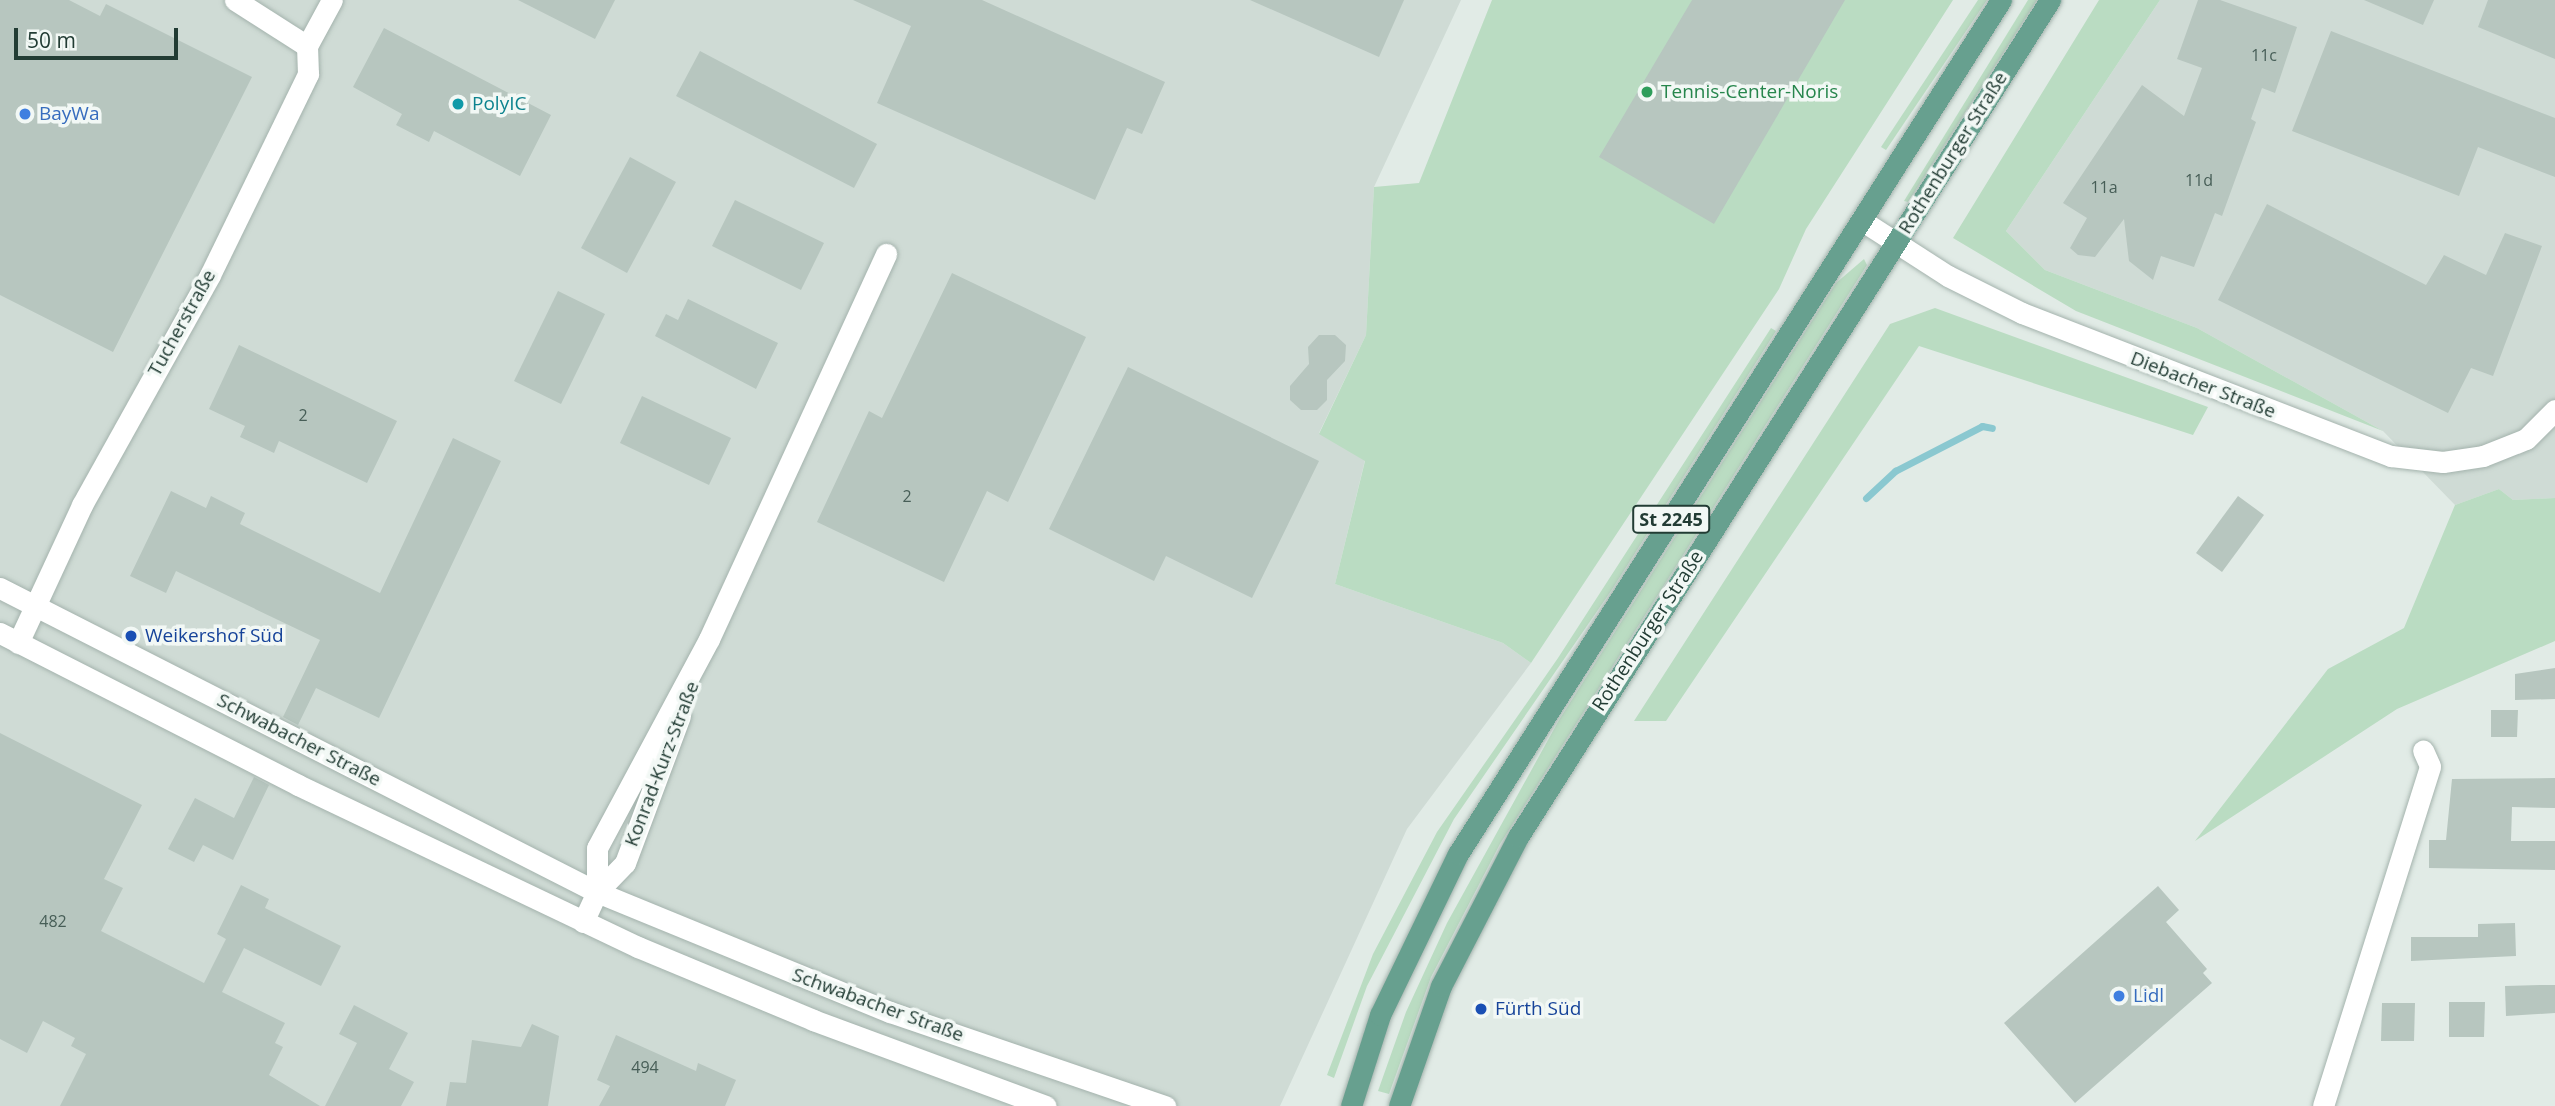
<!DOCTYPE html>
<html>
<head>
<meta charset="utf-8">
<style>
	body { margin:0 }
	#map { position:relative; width:2555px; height:1106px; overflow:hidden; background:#e1ebe6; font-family:"Open Sans",sans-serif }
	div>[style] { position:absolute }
	.built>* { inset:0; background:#cfdbd5 }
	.green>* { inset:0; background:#badcc2 }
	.stream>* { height:7px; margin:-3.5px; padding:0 3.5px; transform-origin:3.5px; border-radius:3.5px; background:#8ac8d0 }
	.building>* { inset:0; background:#b7c6bf }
	.roads { filter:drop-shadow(0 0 2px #a4b3ad) drop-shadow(0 0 2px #a4b3ad) }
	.street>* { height:21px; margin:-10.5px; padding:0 10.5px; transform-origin:10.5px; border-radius:10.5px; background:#fff }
	.secondary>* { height:21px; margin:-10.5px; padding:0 10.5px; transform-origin:10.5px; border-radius:10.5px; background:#fff }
	.primary>* { height:21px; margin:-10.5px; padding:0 10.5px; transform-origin:10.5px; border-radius:10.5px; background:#67a08f }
	.dots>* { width:19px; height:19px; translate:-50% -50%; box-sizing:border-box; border:4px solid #f2f8f5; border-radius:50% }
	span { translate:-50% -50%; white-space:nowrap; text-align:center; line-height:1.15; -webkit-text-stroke:7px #f2f8f5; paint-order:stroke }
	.number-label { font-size:16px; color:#475e57 }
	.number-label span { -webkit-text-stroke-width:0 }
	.shield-label span { padding:2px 5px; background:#f2f8f5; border:2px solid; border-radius:5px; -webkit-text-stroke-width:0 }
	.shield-label { font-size:18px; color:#223c34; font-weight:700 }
	.leisure-label { font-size:19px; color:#27864d }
	.left { translate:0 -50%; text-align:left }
	.culture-label { font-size:19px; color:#0d838f }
	.shop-label { font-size:19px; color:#366cbe }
	.street-label { font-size:19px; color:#223c34 }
	.transit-label { font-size:19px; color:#164399 }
	.scale { position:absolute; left:14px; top:28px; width:164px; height:32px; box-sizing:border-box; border:4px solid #223c34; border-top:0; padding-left:9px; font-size:21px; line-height:24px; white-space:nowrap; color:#223c34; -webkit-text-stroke:5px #f2f8f5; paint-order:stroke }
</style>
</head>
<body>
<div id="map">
	<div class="built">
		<i style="clip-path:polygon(0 0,1461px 0,1374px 187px,1366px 335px,1319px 433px,1365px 460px,1335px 584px,1503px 643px,1531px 663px,1407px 829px,1280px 1106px,0 1106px)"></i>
		<i style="clip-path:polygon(2160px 0,2555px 0,2555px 498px,2513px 500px,2499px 489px,2455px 505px,2383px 431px,2197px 328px,2045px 270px,2006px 231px)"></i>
	</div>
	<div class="green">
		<i style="clip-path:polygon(1492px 0,1953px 0,1806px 229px,1779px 289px,1531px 663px,1503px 643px,1335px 584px,1365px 461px,1319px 434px,1366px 335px,1374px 187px,1419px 183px)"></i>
		<i style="clip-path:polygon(1978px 0,1987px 0,1886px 150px,1881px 147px)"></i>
		<i style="clip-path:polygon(2028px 0,2037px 0,1908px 202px,1904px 201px)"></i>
		<i style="clip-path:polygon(2099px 0,2160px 0,2006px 231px,2045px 270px,2197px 328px,2383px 431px,2076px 311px,1953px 238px)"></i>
		<i style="clip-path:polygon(1864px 259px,1867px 265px,1500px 844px,1431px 977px,1389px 1094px,1378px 1091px,1406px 1012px,1447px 923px,1559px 720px,1836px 283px)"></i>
		<i style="clip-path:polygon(1935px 308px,2208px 407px,2193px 435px,1919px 346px,1666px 721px,1634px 721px,1890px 324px)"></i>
		<i style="clip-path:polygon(1771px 328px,1776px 331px,1611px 591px,1454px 819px,1367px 986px,1334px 1078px,1327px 1075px,1373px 954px,1437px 832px,1558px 658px)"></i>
		<i style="clip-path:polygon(2499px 489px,2513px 500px,2555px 498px,2555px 641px,2397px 709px,2195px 841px,2328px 669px,2404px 628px,2455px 505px)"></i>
	</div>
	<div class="stream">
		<i style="left:1866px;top:498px;width:40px;rotate:-43deg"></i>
		<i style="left:1895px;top:471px;width:98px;rotate:-27.3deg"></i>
		<i style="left:1982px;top:426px;width:10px;rotate:11deg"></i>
	</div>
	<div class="building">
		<i style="clip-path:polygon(0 0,69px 0,100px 16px,106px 4px,252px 77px,113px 352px,0 295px)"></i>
		<i style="clip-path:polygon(518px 0,615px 0,595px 39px)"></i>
		<i style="clip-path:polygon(853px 0,982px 0,1165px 82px,1142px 134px,1127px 128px,1095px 200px,877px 103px,911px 26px)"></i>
		<i style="clip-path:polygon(1250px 0,1404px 0,1379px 57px)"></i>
		<i style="clip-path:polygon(1692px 0,1845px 0,1714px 224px,1599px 157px)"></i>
		<i style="clip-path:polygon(2198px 0,2220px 0,2297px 27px,2275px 93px,2262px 88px,2251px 119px,2256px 122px,2222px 216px,2215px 213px,2194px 267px,2161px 256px,2153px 280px,2129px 261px,2124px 219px,2095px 257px,2078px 255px,2070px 248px,2087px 218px,2063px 203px,2142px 85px,2184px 116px,2202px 68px,2177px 59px)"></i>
		<i style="clip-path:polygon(2364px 0,2434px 0,2423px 25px)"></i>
		<i style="clip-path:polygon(2488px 0,2555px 0,2555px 59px,2478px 27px)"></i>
		<i style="clip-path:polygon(384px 28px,551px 115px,520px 176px,434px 131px,429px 142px,396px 125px,402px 114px,353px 87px)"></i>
		<i style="clip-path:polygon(2331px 31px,2555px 118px,2555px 177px,2478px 147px,2459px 196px,2292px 131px)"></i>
		<i style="clip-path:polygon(700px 51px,877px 144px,854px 188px,676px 96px)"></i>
		<i style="clip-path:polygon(630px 157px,676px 182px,627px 273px,581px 248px)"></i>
		<i style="clip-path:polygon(735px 200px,824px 243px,801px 290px,712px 246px)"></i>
		<i style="clip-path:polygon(2267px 204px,2426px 285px,2444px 255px,2486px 275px,2505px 233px,2542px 246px,2493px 376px,2471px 368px,2448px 413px,2218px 300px)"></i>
		<i style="clip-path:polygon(952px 273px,1086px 337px,1008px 502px,987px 491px,944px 582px,817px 522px,869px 411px,882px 418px)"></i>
		<i style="clip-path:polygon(558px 291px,605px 314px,561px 404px,514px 381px)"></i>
		<i style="clip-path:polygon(688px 299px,778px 343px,756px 389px,655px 336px,666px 314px,678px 320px)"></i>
		<i style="clip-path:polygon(1319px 335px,1335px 335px,1346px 345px,1345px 361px,1327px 380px,1327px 400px,1317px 410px,1301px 410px,1290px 400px,1290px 386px,1309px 364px,1308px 347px)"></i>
		<i style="clip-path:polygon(239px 345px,397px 421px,367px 483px,279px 441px,274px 453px,240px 437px,245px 426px,209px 409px)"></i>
		<i style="clip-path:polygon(1128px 367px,1319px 461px,1252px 598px,1166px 556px,1154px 581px,1049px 529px)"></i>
		<i style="clip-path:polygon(642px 396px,731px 438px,709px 485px,620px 443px)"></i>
		<i style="clip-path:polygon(453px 438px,501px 461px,379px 718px,316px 688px,298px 725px,283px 717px,320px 640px,176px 571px,166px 593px,130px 576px,171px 491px,206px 508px,211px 496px,245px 513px,240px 524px,380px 593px)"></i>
		<i style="clip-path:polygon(2238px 496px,2264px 515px,2222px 572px,2196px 553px)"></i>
		<i style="clip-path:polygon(2555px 668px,2555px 699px,2515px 700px,2515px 674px)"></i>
		<i style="clip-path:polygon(2491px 710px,2518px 710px,2517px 737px,2491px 737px)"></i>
		<i style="clip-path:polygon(0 733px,142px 805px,104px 879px,123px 888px,101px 931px,204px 983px,226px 939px,217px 934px,241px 885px,269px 899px,265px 908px,341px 946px,321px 986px,244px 948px,222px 992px,285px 1023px,275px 1043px,283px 1047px,269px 1075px,320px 1106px,60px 1106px,86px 1054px,71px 1046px,75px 1038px,43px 1021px,27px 1053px,0 1039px)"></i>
		<i style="clip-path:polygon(254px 777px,269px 785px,233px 860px,203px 845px,194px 862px,168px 849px,195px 798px,234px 818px)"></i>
		<i style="clip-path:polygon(2555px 778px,2555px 808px,2512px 807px,2511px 841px,2555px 841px,2555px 870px,2429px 868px,2429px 840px,2446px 840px,2452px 779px)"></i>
		<i style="clip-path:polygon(2158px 886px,2179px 910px,2166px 922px,2207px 969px,2203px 973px,2212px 983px,2075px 1103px,2004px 1023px)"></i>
		<i style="clip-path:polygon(2515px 923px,2516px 956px,2411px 961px,2411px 937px,2478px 937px,2478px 924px)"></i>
		<i style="clip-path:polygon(2540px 985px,2555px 985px,2555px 1013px,2506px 1016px,2505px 986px)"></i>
		<i style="clip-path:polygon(2449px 1002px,2485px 1002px,2484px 1037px,2449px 1037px)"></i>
		<i style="clip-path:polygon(2382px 1003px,2415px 1003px,2414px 1041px,2381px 1041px)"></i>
		<i style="clip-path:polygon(354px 1005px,408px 1033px,389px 1069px,414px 1082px,401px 1106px,325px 1106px,357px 1043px,339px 1034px)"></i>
		<i style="clip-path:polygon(532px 1024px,559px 1036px,548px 1106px,446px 1106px,450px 1082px,466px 1083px,472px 1040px,521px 1047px)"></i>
		<i style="clip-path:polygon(616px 1035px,696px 1071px,698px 1063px,736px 1080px,725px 1106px,599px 1106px,610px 1086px,597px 1080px)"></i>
	</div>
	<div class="roads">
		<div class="street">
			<i style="left:235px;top:0;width:85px;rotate:32.6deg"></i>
			<i style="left:1861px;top:220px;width:103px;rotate:32.8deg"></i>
			<i style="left:1948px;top:276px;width:83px;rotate:26.6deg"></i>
			<i style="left:2022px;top:313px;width:396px;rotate:21.2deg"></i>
			<i style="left:2391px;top:456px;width:52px;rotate:6.6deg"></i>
			<i style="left:2443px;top:462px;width:40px;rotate:-8.5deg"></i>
			<i style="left:2483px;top:456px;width:46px;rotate:-21.6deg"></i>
			<i style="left:2526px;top:439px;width:41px;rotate:-45deg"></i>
			<i style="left:18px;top:643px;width:152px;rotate:-65.1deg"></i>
			<i style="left:82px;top:505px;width:263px;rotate:-60.9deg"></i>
			<i style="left:210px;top:275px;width:224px;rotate:-64deg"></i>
			<i style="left:308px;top:74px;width:28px;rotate:-92deg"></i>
			<i style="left:307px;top:46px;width:52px;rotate:-61.5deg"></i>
			<i style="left:597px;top:892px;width:44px;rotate:-90deg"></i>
			<i style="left:597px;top:848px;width:237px;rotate:-61.8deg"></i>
			<i style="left:709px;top:639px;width:424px;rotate:-65.3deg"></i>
			<i style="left:583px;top:922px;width:33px;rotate:-65deg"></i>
			<i style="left:597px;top:892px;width:40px;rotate:-46deg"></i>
			<i style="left:625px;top:863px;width:157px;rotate:-69.5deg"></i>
			<i style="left:2323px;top:1106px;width:356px;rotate:-72.5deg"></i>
			<i style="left:2430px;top:766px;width:17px;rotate:-114deg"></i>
		</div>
		<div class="secondary">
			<i style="left:0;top:588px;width:670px;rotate:26.99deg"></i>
			<i style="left:597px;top:892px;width:317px;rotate:22.3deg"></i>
			<i style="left:890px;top:1012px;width:291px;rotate:18.9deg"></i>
			<i style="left:0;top:633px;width:335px;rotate:27deg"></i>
			<i style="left:298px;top:785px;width:377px;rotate:25.5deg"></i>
			<i style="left:638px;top:947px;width:190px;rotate:22.6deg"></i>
			<i style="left:813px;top:1020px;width:248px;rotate:20.3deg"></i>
		</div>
		<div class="primary">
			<i style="left:1351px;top:1106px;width:96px;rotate:-72.3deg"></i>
			<i style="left:1380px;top:1015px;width:179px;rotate:-64.2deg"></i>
			<i style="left:1458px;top:854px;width:1012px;rotate:-57.55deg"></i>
			<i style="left:1399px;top:1106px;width:127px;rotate:-70.7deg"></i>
			<i style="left:1441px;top:986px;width:168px;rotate:-62.7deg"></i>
			<i style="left:1518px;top:837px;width:992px;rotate:-57.56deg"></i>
		</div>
	</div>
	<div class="dots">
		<i style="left:1647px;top:92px;background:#2e9e5b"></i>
		<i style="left:458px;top:104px;background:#0f9aa8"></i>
		<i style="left:25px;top:114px;background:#3f7fe0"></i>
		<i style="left:131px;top:636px;background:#1a4fb4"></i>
		<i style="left:2119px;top:996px;background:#3f7fe0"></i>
		<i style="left:1481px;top:1009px;background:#1a4fb4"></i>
	</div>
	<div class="number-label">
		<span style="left:2264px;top:55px">11c</span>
		<span style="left:2199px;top:180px">11d</span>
		<span style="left:2104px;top:187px">11a</span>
		<span style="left:303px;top:415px">2</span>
		<span style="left:907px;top:496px">2</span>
		<span style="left:53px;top:921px">482</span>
		<span style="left:645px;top:1067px">494</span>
	</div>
	<div class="shield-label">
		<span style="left:1671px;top:519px">St 2245</span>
	</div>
	<div class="leisure-label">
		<span class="left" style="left:1661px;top:92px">Tennis-Center-Noris</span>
	</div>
	<div class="culture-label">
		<span class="left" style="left:472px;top:104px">PolyIC</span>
	</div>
	<div class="shop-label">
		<span class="left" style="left:39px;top:114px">BayWa</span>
		<span class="left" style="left:2133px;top:996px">Lidl</span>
	</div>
	<div class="street-label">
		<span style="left:1953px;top:153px;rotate:-58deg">Rothenburger Straße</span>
		<span style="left:182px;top:323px;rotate:-61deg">Tucherstraße</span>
		<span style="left:2203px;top:385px;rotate:21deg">Diebacher Straße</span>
		<span style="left:1648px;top:631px;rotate:-57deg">Rothenburger Straße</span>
		<span style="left:299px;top:740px;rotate:27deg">Schwabacher Straße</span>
		<span style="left:662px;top:764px;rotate:-69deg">Konrad-Kurz-Straße</span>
		<span style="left:878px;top:1005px;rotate:20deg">Schwabacher Straße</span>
	</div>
	<div class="transit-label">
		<span class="left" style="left:145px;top:636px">Weikershof Süd</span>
		<span class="left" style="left:1495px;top:1009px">Fürth Süd</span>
	</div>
	<div class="scale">50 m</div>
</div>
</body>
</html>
